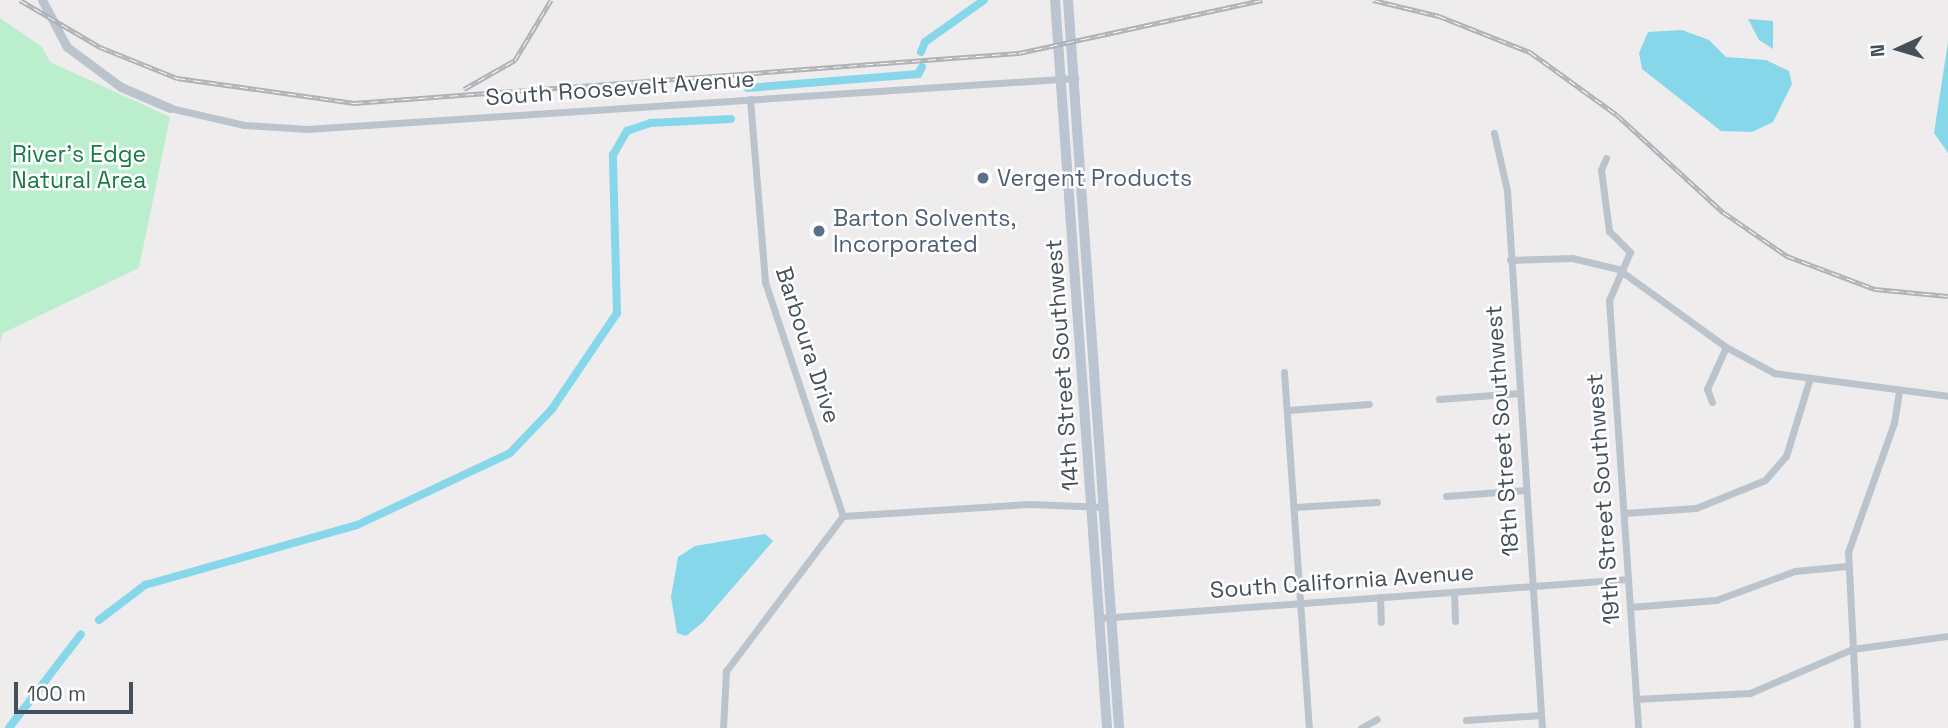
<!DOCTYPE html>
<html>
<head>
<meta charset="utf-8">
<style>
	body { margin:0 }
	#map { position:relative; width:1948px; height:728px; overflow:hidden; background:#efeced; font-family:"Space Grotesk",sans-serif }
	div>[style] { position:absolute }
	.green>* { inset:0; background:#baeecd }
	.water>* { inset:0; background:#87d7eb }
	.canal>* { height:8px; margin:-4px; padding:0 4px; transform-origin:4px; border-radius:4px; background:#87d7eb }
	.minor>* { height:7px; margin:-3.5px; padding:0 3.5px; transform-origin:3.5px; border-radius:3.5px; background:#bbc4cc }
	.tertiary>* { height:9px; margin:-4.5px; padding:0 4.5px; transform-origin:4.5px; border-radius:4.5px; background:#bbc4cc }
	.secondary>* { height:10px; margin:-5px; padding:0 5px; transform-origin:5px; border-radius:5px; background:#bac5d1 }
	.rail>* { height:5px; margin-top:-2.5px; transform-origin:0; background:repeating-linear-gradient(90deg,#fff 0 8px,#afb2b7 0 16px); box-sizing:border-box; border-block:2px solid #afb2b7 }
	.dots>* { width:19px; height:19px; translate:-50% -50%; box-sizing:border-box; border:4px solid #fff; border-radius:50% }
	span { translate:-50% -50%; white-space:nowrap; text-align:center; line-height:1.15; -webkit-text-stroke:5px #fff; paint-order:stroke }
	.street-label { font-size:23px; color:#45505a }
	.park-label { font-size:23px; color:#177a47 }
	.service-label { font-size:23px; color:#4e5e75 }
	.left { translate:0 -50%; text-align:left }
	.north { position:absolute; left:1864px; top:14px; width:70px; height:70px; -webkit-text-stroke:5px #fff; paint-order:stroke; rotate:266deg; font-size:19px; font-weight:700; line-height:28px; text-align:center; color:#45505a }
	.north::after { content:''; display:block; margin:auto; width:24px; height:32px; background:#45505a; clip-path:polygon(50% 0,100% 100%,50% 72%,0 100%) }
	.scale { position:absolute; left:14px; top:682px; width:119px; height:32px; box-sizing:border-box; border:4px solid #45505a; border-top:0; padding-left:9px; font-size:21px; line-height:24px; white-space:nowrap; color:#45505a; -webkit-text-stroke:5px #fff; paint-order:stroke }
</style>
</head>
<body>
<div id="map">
	<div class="green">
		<i style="clip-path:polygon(0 18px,42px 47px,50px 62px,170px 117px,139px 268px,3px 333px,0 343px)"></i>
	</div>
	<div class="water">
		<i style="clip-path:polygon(1748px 19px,1773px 21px,1773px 49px,1759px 40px)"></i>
		<i style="clip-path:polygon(1682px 30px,1709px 40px,1726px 57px,1766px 60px,1789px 71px,1792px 84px,1773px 122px,1752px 132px,1721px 131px,1642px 69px,1639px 53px,1648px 32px)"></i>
		<i style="clip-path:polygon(1948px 42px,1948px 153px,1934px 133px)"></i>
		<i style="clip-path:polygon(765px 534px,773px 541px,703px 622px,686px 636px,677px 633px,671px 597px,678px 557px,695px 546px)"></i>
	</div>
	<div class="canal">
		<i style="left:921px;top:52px;width:11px;rotate:-68deg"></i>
		<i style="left:925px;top:42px;width:72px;rotate:-35.4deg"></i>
		<i style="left:748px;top:88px;width:171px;rotate:-4.7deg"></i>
		<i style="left:918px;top:74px;width:8px;rotate:-60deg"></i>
		<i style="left:99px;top:620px;width:58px;rotate:-37.3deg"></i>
		<i style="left:145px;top:585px;width:220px;rotate:-15.8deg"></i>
		<i style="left:357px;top:525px;width:169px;rotate:-25.2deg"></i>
		<i style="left:510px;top:453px;width:61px;rotate:-46.3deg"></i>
		<i style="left:552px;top:409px;width:116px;rotate:-55.9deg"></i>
		<i style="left:617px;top:313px;width:158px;rotate:-91.5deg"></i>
		<i style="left:613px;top:155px;width:28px;rotate:-60deg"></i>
		<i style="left:627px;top:131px;width:24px;rotate:-19deg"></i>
		<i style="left:650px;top:123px;width:81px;rotate:-2.8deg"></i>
		<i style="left:9px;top:728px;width:118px;rotate:-52.5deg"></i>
	</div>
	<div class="minor">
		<i style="left:750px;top:99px;width:184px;rotate:85.3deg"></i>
		<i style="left:765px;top:282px;width:247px;rotate:71.6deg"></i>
		<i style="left:170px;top:108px;width:76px;rotate:12.9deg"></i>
		<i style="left:244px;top:125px;width:63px;rotate:3.6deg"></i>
		<i style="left:307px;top:129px;width:770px;rotate:-3.8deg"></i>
		<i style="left:1494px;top:133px;width:58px;rotate:77.2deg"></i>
		<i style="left:1507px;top:190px;width:539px;rotate:86.28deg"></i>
		<i style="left:1606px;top:158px;width:13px;rotate:113deg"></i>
		<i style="left:1601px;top:170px;width:62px;rotate:82.5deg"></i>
		<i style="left:1609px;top:231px;width:30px;rotate:45deg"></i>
		<i style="left:1630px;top:252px;width:52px;rotate:113.6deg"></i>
		<i style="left:1609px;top:300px;width:429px;rotate:86.1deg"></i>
		<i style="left:1510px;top:260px;width:62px;rotate:-1.8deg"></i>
		<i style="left:1572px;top:258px;width:47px;rotate:13.4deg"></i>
		<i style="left:1618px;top:269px;width:133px;rotate:35.8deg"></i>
		<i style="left:1726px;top:347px;width:55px;rotate:28.4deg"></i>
		<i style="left:1774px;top:373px;width:176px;rotate:7.5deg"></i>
		<i style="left:1284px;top:372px;width:357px;rotate:86deg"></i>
		<i style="left:1439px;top:399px;width:81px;rotate:-4.2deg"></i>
		<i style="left:1712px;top:402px;width:14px;rotate:-111deg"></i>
		<i style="left:1707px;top:389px;width:46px;rotate:-65.7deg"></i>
		<i style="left:1288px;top:410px;width:81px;rotate:-4.2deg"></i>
		<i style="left:1446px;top:496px;width:80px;rotate:-4.3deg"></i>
		<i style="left:1294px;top:507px;width:83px;rotate:-3.4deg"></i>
		<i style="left:1624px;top:513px;width:72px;rotate:-4deg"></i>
		<i style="left:1696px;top:508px;width:74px;rotate:-22.1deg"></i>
		<i style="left:1765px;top:480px;width:32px;rotate:-49deg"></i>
		<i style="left:1786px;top:456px;width:82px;rotate:-72.9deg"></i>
		<i style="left:843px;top:516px;width:187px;rotate:-3.7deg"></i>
		<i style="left:1030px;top:504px;width:75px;rotate:2.3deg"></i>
		<i style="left:1454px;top:592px;width:29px;rotate:88deg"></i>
		<i style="left:1380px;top:597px;width:25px;rotate:88deg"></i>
		<i style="left:1630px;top:607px;width:86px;rotate:-4.7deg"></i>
		<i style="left:1716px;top:600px;width:84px;rotate:-20.2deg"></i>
		<i style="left:1795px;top:571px;width:52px;rotate:-5.5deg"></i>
		<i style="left:1100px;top:618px;width:529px;rotate:-4.22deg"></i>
		<i style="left:1636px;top:699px;width:114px;rotate:-3deg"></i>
		<i style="left:1750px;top:693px;width:111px;rotate:-23.3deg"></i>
		<i style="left:1852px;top:649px;width:97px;rotate:-7.7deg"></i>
		<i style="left:1466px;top:720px;width:75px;rotate:-3.8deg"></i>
		<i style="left:723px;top:728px;width:57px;rotate:-87deg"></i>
		<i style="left:726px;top:671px;width:194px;rotate:-53deg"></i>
		<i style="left:1361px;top:728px;width:18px;rotate:-29deg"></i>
		<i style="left:1857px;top:728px;width:176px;rotate:-92.9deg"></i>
		<i style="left:1848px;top:552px;width:137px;rotate:-70.4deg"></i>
		<i style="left:1894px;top:423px;width:33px;rotate:-81deg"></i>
	</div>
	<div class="tertiary">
		<i style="left:42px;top:0;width:53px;rotate:62deg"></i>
		<i style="left:67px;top:47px;width:67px;rotate:36.5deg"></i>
		<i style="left:121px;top:87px;width:53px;rotate:23.2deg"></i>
	</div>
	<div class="secondary">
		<i style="left:1055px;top:0;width:730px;rotate:85.91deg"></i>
		<i style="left:1068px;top:0;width:730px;rotate:85.99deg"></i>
	</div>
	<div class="rail">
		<i style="left:20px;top:0;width:93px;rotate:30.4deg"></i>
		<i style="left:100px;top:47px;width:83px;rotate:21.9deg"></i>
		<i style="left:177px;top:78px;width:179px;rotate:8deg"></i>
		<i style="left:354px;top:103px;width:667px;rotate:-4.3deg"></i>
		<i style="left:1019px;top:53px;width:249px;rotate:-12.3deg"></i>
		<i style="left:1373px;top:0;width:68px;rotate:13.6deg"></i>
		<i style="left:1439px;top:16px;width:98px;rotate:21.6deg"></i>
		<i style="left:1530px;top:52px;width:107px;rotate:35.9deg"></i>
		<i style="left:1617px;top:115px;width:144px;rotate:42.5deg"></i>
		<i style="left:1723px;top:212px;width:78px;rotate:34.5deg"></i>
		<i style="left:1787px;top:256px;width:94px;rotate:20.6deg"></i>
		<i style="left:1875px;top:289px;width:73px;rotate:5.5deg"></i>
		<i style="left:464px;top:89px;width:59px;rotate:-29.6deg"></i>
		<i style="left:515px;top:60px;width:70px;rotate:-59deg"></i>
	</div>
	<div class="dots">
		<i style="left:983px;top:178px;background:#5c6f8a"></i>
		<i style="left:819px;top:231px;background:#5c6f8a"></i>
	</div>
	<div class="street-label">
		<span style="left:620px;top:88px;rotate:-4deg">South Roosevelt Avenue</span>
		<span style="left:808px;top:345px;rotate:72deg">Barboura Drive</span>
		<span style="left:1062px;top:365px;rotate:-94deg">14th Street Southwest</span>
		<span style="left:1502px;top:431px;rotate:-94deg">18th Street Southwest</span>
		<span style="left:1603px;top:499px;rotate:-94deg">19th Street Southwest</span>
		<span style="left:1342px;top:581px;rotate:-4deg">South California Avenue</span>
	</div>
	<div class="park-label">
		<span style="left:79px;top:167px">River's Edge<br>Natural Area</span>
	</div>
	<div class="service-label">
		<span class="left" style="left:997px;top:178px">Vergent Products</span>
		<span class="left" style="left:833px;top:231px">Barton Solvents,<br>Incorporated</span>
	</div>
	<div class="north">N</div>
	<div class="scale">100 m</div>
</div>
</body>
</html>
